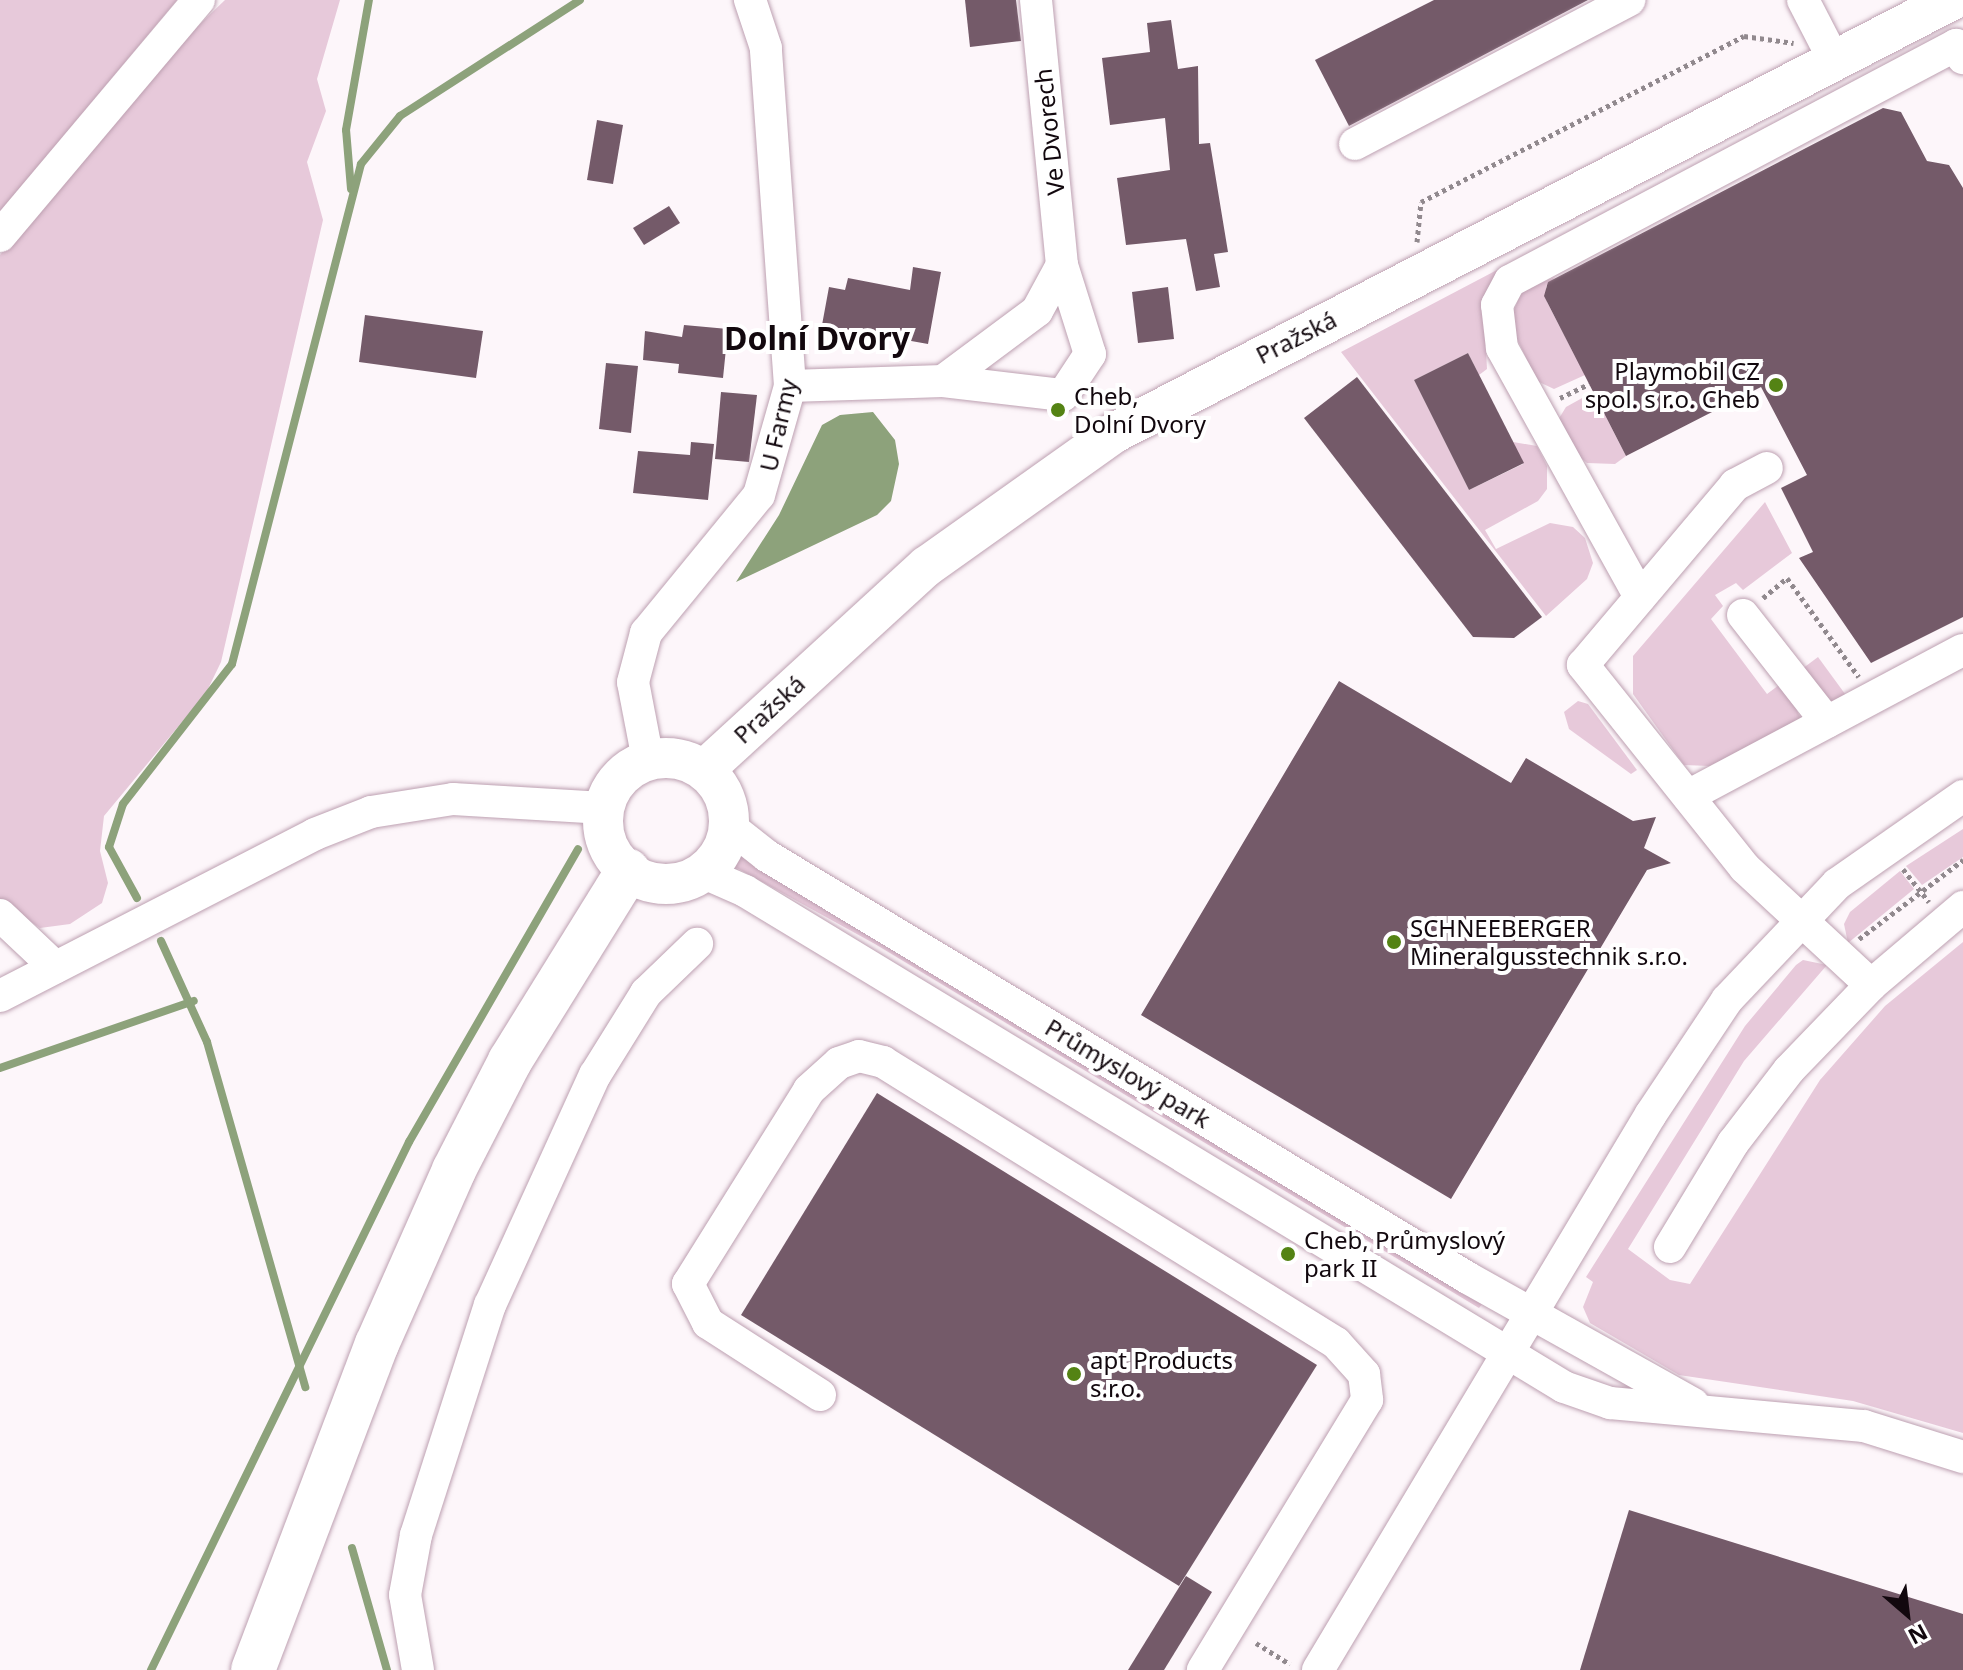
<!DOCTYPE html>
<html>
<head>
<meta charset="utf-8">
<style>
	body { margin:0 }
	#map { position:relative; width:1963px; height:1670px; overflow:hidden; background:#fdf6fa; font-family:"Noto Sans",sans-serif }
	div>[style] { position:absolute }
	.green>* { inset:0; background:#e7c9da }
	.water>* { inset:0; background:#8da27b }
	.stream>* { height:8px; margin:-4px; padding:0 4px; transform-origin:4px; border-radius:4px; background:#8da27b }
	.building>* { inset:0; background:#745a69 }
	.path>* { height:5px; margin-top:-2.5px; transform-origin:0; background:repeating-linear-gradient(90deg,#91898e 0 4px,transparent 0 8px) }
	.roads { filter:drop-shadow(0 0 2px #bda0b1) drop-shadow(0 0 2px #bda0b1) }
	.minor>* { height:32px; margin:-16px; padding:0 16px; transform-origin:16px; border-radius:16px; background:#fff }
	.major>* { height:40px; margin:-20px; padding:0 20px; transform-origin:20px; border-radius:20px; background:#fff }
	.major>.ring { margin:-20px; padding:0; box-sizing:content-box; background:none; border:40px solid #fff; border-radius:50% }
	.highway>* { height:44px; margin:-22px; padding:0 22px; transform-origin:22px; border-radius:22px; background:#fff }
	.dots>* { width:22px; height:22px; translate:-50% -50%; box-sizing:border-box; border:4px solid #fff; border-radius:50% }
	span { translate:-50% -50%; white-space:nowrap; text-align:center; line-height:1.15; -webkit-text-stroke:8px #fff; paint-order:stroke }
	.street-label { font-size:24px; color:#12080e }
	.poi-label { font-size:24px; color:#12080e }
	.right { translate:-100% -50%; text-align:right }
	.left { translate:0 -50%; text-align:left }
	.district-label { font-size:32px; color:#12080e; font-weight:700 }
	.north { position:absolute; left:1867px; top:1574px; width:80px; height:80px; -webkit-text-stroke:6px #fff; paint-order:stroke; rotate:152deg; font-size:22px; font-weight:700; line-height:32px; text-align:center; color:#12080e }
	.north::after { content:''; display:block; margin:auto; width:28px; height:36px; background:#12080e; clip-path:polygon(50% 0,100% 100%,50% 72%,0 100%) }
</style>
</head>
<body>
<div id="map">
	<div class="green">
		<i style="clip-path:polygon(0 0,177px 0,0 212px)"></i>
		<i style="clip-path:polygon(225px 0,340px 0,317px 79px,326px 111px,307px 162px,323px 220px,221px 662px,206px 693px,104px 816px,100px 851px,108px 883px,102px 903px,70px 924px,40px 928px,0 901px,0 255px,172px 51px)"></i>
		<i style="clip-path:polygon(1516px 260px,1483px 298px,1487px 369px,1479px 375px,1468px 353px,1414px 380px,1469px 490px,1523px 464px,1513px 442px,1537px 446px,1547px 466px,1547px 489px,1538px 501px,1485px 530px,1496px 549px,1550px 523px,1573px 527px,1585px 538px,1593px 563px,1587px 579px,1546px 616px,1341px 352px)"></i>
		<i style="clip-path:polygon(1555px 277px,1546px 287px,1547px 302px,1585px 375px,1554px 389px,1537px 381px,1509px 322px,1522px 291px)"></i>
		<i style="clip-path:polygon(1593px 392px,1626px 456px,1615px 464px,1587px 463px,1575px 453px,1558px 420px,1566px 407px)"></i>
		<i style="clip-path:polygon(1765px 502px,1792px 553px,1743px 590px,1736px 583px,1715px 595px,1723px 606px,1711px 619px,1767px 694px,1783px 682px,1801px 719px,1710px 766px,1684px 765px,1633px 694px,1633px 656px)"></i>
		<i style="clip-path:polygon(1818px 657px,1848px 698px,1831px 703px,1802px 669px)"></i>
		<i style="clip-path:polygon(1578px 701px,1588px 704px,1637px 770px,1631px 774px,1569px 729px,1564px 712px)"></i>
		<i style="clip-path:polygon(1963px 829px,1963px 857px,1922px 885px,1906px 866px)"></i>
		<i style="clip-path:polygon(744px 853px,1486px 1299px,1479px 1308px,875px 944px,735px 867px)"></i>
		<i style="clip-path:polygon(1900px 871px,1914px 889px,1848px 943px,1844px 924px,1850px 912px)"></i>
		<i style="clip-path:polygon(1963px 942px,1963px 1433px,1853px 1401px,1679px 1375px,1590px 1323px,1583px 1307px,1593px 1282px,1586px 1277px,1745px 1026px,1796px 965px,1803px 960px,1827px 965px,1744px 1061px,1628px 1249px,1670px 1280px,1690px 1284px,1820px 1080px,1885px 1006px)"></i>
	</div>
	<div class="water">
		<i style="clip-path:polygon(873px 412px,895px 440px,899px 464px,891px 501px,877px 515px,736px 582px,779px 515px,822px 425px,840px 415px)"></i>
	</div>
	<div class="stream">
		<i style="left:351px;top:189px;width:59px;rotate:-94.8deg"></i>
		<i style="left:346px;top:130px;width:132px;rotate:-80deg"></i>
		<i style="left:137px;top:898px;width:58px;rotate:-118.8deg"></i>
		<i style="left:109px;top:847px;width:45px;rotate:-72deg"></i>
		<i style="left:123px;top:804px;width:177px;rotate:-52.1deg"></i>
		<i style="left:232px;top:664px;width:516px;rotate:-75.53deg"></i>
		<i style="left:361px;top:164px;width:62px;rotate:-50.9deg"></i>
		<i style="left:400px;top:116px;width:214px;rotate:-32.8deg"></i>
		<i style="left:161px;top:941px;width:111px;rotate:65.5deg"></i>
		<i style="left:207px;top:1042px;width:359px;rotate:74.1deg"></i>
		<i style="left:0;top:1068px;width:205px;rotate:-19.1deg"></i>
		<i style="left:352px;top:1548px;width:127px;rotate:74deg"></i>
		<i style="left:151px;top:1670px;width:588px;rotate:-63.96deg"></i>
		<i style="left:409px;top:1142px;width:338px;rotate:-60deg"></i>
	</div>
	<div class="building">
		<i style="clip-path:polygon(965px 0,1016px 0,1021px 41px,970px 47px)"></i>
		<i style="clip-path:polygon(1434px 0,1588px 0,1349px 126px,1315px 60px)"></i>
		<i style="clip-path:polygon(1171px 20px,1178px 69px,1198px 66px,1199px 144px,1210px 143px,1228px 252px,1214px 254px,1220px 287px,1196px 291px,1186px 239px,1126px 245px,1117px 178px,1170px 170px,1165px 118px,1110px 125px,1102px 58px,1150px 52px,1147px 23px)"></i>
		<i style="clip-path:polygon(1883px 108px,1901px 112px,1927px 161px,1949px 165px,1963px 188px,1963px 617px,1871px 663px,1799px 558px,1813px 552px,1781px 488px,1807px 475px,1761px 387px,1626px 456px,1544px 296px,1548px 282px)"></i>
		<i style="clip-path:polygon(597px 120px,623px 125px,613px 184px,587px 180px)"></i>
		<i style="clip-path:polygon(669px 206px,680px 223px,644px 245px,633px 228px)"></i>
		<i style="clip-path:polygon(913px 267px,941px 272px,928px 344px,822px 325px,829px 287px,845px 290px,848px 278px,910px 290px)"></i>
		<i style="clip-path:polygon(1168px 287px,1174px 339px,1138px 343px,1132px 292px)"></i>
		<i style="clip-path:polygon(365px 315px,483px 331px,476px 378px,359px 362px)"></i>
		<i style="clip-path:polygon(684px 325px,728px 329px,723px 378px,678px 373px,679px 364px,643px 360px,645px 331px,682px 337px)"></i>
		<i style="clip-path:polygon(1468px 353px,1524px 463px,1469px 490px,1414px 380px)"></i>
		<i style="clip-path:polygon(606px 363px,638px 366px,631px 433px,599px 429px)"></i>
		<i style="clip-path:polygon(1357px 377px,1542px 617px,1514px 638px,1473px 637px,1304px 418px)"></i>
		<i style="clip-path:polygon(721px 392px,757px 395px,749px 462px,715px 459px)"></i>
		<i style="clip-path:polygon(691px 442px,714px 444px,708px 500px,633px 493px,638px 451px,690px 455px)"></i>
		<i style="clip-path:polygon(1339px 681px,1511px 783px,1526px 758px,1633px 821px,1656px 817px,1644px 848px,1671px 863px,1647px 870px,1451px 1199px,1141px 1015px)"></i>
		<i style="clip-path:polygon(877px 1093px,1317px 1365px,1179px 1586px,741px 1315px)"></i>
		<i style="clip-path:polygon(1629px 1510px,1963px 1614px,1963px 1670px,1580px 1670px)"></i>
		<i style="clip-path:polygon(1186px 1576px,1212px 1592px,1164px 1670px,1128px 1670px)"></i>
	</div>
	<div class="path">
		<i style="left:1417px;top:242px;width:40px;rotate:-84.3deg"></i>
		<i style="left:1421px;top:202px;width:363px;rotate:-27.2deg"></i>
		<i style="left:1744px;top:36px;width:50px;rotate:8deg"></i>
		<i style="left:1560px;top:398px;width:32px;rotate:-26deg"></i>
		<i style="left:1763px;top:598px;width:31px;rotate:-40deg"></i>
		<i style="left:1787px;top:578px;width:122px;rotate:54deg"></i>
		<i style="left:1903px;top:869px;width:42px;rotate:51.8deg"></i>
		<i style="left:1859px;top:939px;width:131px;rotate:-37.2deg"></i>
		<i style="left:1256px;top:1643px;width:40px;rotate:32deg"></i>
	</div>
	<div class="roads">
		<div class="minor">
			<i style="left:1036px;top:0;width:266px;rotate:84.4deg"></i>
			<i style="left:1803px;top:0;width:68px;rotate:62.7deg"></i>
			<i style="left:1355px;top:144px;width:310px;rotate:-27.7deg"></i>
			<i style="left:0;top:236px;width:309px;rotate:-49.9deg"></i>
			<i style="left:790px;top:386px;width:153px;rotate:-1.9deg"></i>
			<i style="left:943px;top:381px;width:121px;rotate:6.7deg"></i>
			<i style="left:1063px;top:395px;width:49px;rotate:-56.6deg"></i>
			<i style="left:1090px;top:354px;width:93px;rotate:-107.5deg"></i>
			<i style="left:1062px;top:265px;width:52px;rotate:118.5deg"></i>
			<i style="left:1037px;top:311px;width:117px;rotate:143.3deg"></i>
			<i style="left:1640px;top:597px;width:285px;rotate:-119deg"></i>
			<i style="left:1502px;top:348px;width:43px;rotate:-96.6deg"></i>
			<i style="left:1497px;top:305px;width:27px;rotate:-62deg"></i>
			<i style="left:1510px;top:281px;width:505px;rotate:-27.89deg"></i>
			<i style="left:1956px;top:45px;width:15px;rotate:62deg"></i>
			<i style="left:1743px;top:615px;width:136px;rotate:51.9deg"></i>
			<i style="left:648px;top:760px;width:79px;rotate:-100.9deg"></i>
			<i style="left:633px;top:682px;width:51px;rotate:-75.1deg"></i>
			<i style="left:646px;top:633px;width:178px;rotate:-50.7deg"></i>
			<i style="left:759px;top:495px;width:113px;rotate:-74.1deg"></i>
			<i style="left:790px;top:386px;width:339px;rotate:-94.1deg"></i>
			<i style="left:766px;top:48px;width:51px;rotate:-108.4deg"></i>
			<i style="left:1688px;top:796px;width:311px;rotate:-28deg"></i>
			<i style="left:729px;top:826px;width:48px;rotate:38.3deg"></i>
			<i style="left:767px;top:856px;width:818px;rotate:31.05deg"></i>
			<i style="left:1468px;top:1278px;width:258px;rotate:29.2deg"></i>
			<i style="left:702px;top:872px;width:47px;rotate:23.8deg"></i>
			<i style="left:745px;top:891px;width:957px;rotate:31.2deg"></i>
			<i style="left:1564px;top:1387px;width:49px;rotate:19.2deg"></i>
			<i style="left:1610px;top:1403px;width:255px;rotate:5.2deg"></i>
			<i style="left:1864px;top:1426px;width:104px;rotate:17.4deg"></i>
			<i style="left:0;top:915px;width:76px;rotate:43.4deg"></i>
			<i style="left:1871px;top:985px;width:121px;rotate:-40.3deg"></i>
			<i style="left:0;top:996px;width:354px;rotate:-27.2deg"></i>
			<i style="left:315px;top:834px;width:60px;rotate:-21.4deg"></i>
			<i style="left:371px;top:812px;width:83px;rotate:-9deg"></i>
			<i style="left:453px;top:799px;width:151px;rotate:3.4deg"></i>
			<i style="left:1670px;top:1247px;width:122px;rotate:-58.8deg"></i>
			<i style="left:1733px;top:1143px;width:92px;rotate:-52.5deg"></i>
			<i style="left:1789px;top:1070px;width:118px;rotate:-46deg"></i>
			<i style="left:1871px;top:985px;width:172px;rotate:-137.1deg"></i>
			<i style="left:1745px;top:868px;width:260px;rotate:-128.6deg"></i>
			<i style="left:1583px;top:665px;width:236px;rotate:-49.8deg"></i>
			<i style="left:1735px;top:485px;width:36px;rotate:-28deg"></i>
			<i style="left:820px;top:1395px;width:133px;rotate:-147.3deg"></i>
			<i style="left:708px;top:1323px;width:44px;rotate:-117.1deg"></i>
			<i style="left:688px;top:1284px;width:229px;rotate:-58deg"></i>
			<i style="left:809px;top:1090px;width:40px;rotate:-42deg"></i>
			<i style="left:839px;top:1063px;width:21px;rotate:-19deg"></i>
			<i style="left:859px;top:1056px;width:25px;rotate:14deg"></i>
			<i style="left:883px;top:1062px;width:533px;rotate:31.81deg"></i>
			<i style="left:1336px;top:1343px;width:42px;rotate:47.9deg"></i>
			<i style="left:1364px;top:1374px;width:26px;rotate:83deg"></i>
			<i style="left:1367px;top:1400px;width:316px;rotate:121.3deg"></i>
			<i style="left:418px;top:1670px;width:76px;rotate:-99.8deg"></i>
			<i style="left:405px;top:1595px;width:61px;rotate:-79.6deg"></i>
			<i style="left:416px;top:1535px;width:242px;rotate:-72.2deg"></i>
			<i style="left:490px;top:1305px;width:253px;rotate:-65.5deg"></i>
			<i style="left:595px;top:1075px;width:97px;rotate:-58.1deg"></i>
			<i style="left:646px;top:993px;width:71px;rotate:-43.9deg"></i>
			<i style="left:1318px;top:1670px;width:648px;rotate:-59.08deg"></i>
			<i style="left:1651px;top:1114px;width:137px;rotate:-56.3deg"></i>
			<i style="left:1727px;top:1000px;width:160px;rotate:-46.5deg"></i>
			<i style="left:1837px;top:884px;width:154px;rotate:-34.9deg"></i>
		</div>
		<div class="major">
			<i class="ring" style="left:603px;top:758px;width:86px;height:86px"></i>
			<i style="left:704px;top:770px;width:302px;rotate:-42.5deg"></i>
			<i style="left:927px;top:566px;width:229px;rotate:-35.4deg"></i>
			<i style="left:1114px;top:433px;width:943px;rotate:-27.33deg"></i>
		</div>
		<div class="highway">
			<i style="left:253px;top:1670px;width:349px;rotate:-69.2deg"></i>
			<i style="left:377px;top:1344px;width:190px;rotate:-66.1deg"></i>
			<i style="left:454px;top:1170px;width:123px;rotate:-62.8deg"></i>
			<i style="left:510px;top:1061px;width:224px;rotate:-58.2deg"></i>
		</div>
	</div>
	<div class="dots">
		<i style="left:1776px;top:385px;background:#548314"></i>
		<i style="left:1058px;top:410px;background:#548314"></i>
		<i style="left:1394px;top:942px;background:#548314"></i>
		<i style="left:1288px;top:1254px;background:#548314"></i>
		<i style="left:1074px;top:1374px;background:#548314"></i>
	</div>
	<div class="street-label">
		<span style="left:1049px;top:132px;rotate:-96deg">Ve Dvorech</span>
		<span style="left:1296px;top:337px;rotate:-27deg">Pražská</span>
		<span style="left:778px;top:425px;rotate:-77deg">U Farmy</span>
		<span style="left:769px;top:709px;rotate:-43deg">Pražská</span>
		<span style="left:1128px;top:1073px;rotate:31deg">Průmyslový park</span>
	</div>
	<div class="poi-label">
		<span class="right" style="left:1760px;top:385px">Playmobil CZ<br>spol. s r.o. Cheb</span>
		<span class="left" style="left:1074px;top:410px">Cheb,<br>Dolní Dvory</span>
		<span class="left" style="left:1410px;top:942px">SCHNEEBERGER<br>Mineralgusstechnik s.r.o.</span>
		<span class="left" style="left:1304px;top:1254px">Cheb, Průmyslový<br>park II</span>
		<span class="left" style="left:1090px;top:1374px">apt Products<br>s.r.o.</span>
	</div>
	<div class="district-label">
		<span style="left:817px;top:338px">Dolní Dvory</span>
	</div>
	<div class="north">N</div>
</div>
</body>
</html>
